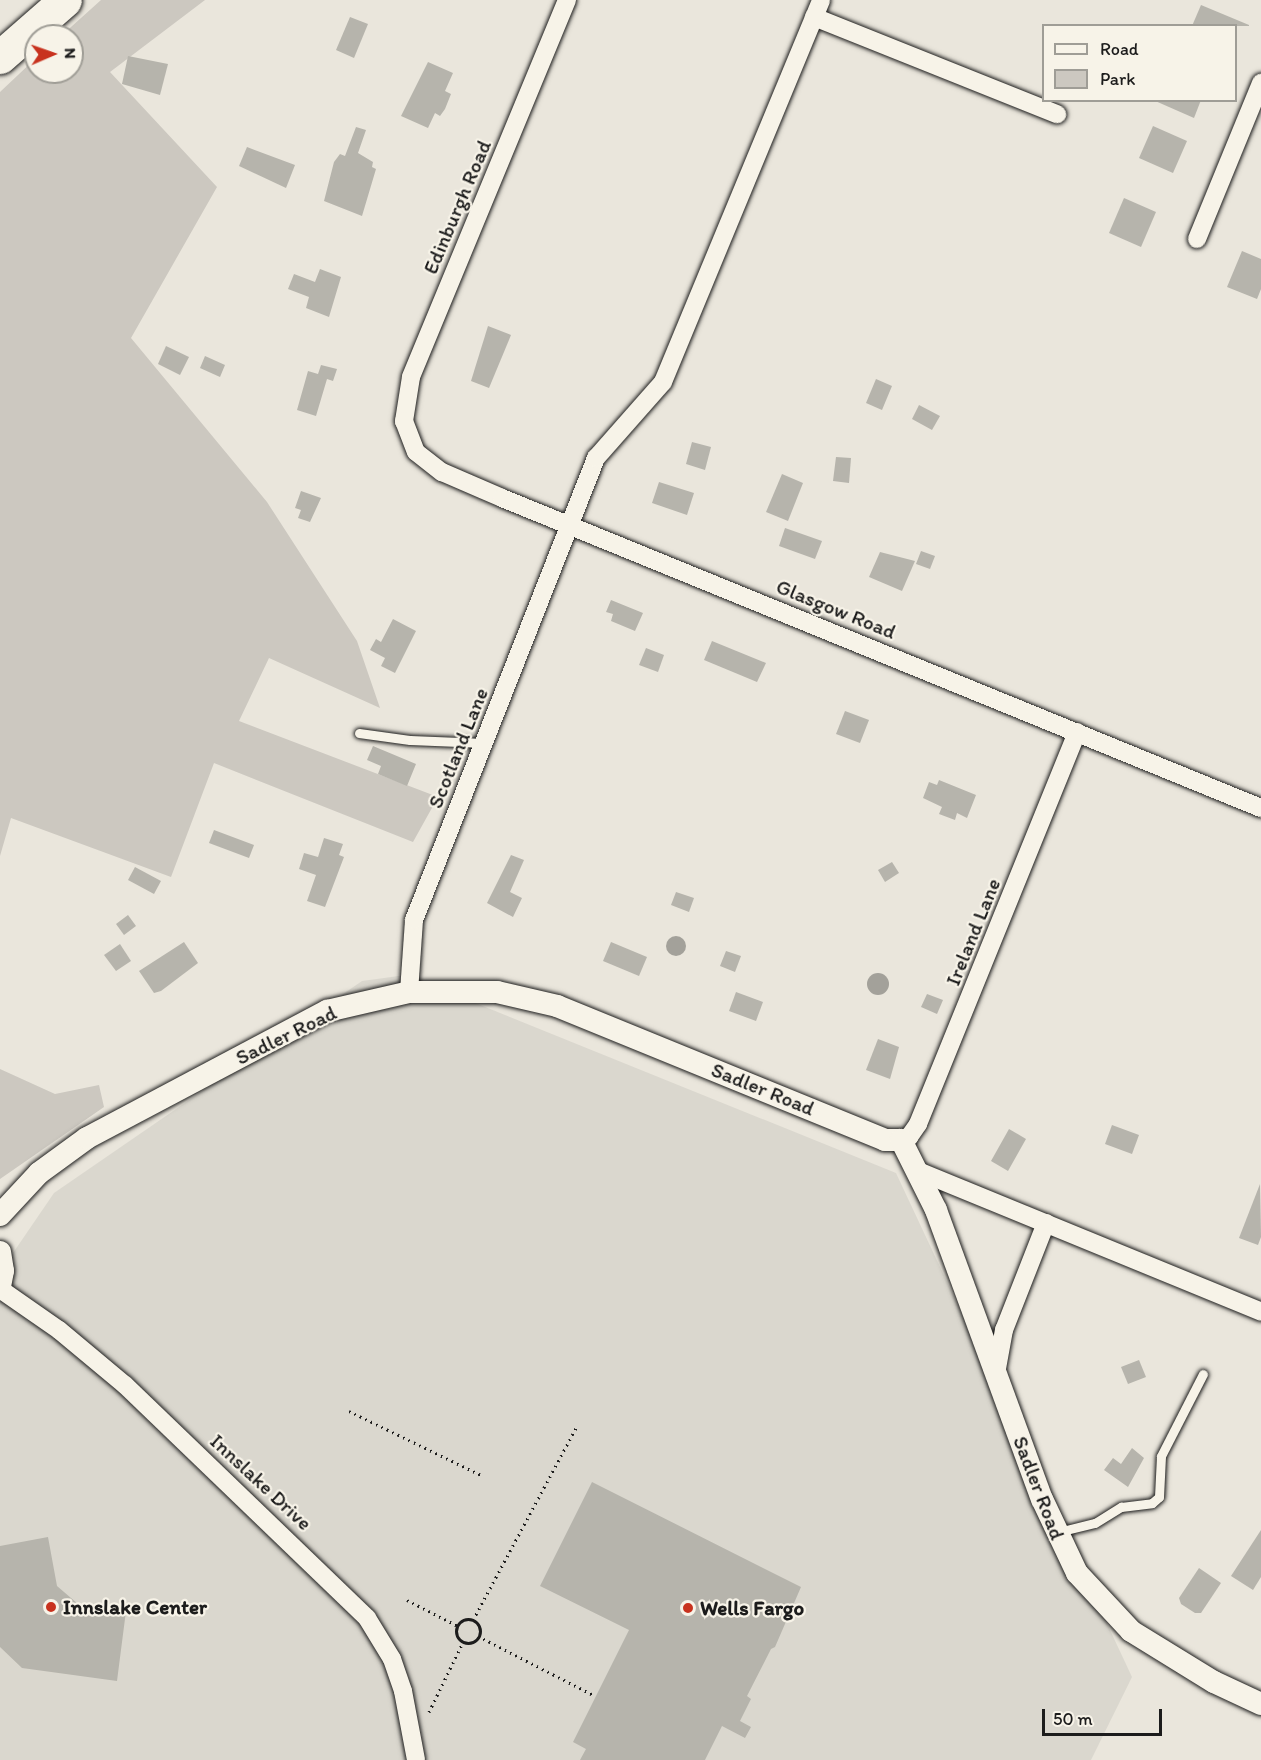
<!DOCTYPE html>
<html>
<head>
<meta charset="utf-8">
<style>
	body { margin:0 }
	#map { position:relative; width:1261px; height:1760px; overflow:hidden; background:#eae6dc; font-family:Itim,sans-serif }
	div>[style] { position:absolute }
	.built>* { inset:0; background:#dad7ce }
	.green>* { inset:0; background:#ccc8c0 }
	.water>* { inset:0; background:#a3a19a }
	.round { border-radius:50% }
	.building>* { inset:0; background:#b6b4ac }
	.path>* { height:3px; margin-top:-1.5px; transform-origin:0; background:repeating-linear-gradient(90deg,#1c1c1c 0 1.5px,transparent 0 6px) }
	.path>.ring { margin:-1.5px; padding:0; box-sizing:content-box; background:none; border:3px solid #1c1c1c; border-radius:50% }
	.roads { filter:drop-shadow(0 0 2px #1c1c1c) drop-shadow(0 0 2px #1c1c1c) }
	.service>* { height:9px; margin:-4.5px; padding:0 4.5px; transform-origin:4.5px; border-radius:4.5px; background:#f7f3e8 }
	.minor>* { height:18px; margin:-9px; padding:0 9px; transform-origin:9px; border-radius:9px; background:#f7f3e8 }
	.tertiary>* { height:22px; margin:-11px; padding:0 11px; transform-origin:11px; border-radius:11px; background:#f7f3e8 }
	.motorway>* { height:33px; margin:-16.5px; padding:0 16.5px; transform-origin:16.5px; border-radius:16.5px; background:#f7f3e8 }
	.dots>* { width:16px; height:16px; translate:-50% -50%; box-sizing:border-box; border:3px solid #f7f3e8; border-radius:50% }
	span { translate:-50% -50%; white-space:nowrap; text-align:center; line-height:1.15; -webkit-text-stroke:4.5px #f7f3e8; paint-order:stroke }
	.street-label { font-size:21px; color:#1c1c1c }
	.poi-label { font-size:21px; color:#1c1c1c; font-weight:700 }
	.left { translate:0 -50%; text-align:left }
	.legend { position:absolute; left:1042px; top:24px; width:195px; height:78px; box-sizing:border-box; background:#f7f3e8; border:2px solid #9f9d96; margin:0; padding:8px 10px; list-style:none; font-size:18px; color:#1c1c1c }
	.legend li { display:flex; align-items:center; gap:12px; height:30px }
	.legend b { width:30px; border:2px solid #9f9d96 }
	.north { position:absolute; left:24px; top:24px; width:60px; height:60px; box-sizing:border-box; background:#f7f3e8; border:2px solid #9f9d96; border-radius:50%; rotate:88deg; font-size:16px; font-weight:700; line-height:24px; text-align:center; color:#1c1c1c }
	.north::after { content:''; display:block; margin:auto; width:21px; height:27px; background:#c8321e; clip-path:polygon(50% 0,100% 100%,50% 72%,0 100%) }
	.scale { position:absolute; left:1042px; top:1709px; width:120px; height:27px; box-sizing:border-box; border:3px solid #1c1c1c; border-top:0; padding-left:8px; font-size:18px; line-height:21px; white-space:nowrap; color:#1c1c1c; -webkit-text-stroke:4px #f7f3e8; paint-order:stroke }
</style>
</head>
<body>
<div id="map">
	<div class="built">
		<i style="clip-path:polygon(406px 975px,896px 1173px,1132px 1677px,1091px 1760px,0 1760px,0 1272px,54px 1193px,362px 981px)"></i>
	</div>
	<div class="green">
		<i style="clip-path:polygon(101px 0,205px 0,110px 72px,217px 187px,131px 338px,267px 502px,357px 641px,380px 708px,269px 658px,239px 721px,438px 797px,413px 842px,214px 763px,171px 877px,11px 818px,0 856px,0 92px,36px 58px,36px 72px,72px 72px,72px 36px,61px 36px)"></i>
		<i style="clip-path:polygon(0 1069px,55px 1094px,99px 1085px,104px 1107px,0 1179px)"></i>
	</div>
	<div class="water">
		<i class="round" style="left:666px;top:936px;width:20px;height:20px"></i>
		<i class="round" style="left:867px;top:973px;width:22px;height:22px"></i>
	</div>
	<div class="building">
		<i style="clip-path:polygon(1201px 5px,1249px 25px,1249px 26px,1192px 26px)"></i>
		<i style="clip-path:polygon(350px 17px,368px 24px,354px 58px,336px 50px)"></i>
		<i style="clip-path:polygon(128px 56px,168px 64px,160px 95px,122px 84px)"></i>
		<i style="clip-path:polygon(428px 62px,453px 73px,445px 91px,451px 94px,445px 109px,440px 116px,435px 113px,428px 128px,401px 116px)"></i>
		<i style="clip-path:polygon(1153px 100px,1201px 100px,1194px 118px)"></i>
		<i style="clip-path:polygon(1153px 126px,1187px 141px,1173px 173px,1139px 158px)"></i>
		<i style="clip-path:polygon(356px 127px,366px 130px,358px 153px,373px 162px,372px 167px,376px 169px,362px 216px,324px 201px,334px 162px,340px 154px,345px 156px)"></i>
		<i style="clip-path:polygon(247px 147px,295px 165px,286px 188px,239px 166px)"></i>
		<i style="clip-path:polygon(1124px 198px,1156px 212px,1141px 247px,1109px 233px)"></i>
		<i style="clip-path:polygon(1242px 251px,1261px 259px,1261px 289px,1257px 299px,1227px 287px)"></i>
		<i style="clip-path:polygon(320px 269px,341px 277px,329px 317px,306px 308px,309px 297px,288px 289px,294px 274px,315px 282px)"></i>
		<i style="clip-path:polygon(488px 326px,511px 335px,489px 388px,471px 381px)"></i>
		<i style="clip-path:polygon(166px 346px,189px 357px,180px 375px,158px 364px)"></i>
		<i style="clip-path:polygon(205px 356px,225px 365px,220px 377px,200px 368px)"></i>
		<i style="clip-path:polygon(321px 365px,337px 369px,333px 381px,327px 379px,316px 416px,297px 410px,308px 371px,318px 374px)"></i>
		<i style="clip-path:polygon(876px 379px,892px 386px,882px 410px,866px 403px)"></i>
		<i style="clip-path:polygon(919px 405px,940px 416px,932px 430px,912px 419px)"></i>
		<i style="clip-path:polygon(692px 442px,711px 447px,705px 470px,686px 464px)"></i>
		<i style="clip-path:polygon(836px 457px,851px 458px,849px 483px,833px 481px)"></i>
		<i style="clip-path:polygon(782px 474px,803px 483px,788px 521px,766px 512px)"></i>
		<i style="clip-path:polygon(659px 482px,694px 493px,687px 515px,652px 503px)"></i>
		<i style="clip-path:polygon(301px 491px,321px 498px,310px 522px,298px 518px,301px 510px,295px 508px)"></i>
		<i style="clip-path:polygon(785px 528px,822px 541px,815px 559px,779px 546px)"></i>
		<i style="clip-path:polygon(921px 551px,935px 556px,930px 569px,916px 564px)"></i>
		<i style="clip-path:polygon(880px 552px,915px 561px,902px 591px,869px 577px)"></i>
		<i style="clip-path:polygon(611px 600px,643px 613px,635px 631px,611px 621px,613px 614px,606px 612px)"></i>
		<i style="clip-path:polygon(393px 619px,416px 631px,395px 673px,381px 666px,385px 658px,370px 650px,376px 639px,381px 642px)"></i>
		<i style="clip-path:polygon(712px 641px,766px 663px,757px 682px,704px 660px)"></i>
		<i style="clip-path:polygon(646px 648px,664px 655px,658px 672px,639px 665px)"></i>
		<i style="clip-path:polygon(845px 711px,869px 720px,860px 743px,836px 734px)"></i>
		<i style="clip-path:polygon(373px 746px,416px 764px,407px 786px,378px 774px,381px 766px,367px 760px)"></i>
		<i style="clip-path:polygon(939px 780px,976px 795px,967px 818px,957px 813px,955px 820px,939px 814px,942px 807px,923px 798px,929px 782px,937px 785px)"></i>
		<i style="clip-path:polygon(214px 830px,254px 845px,249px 858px,209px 843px)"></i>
		<i style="clip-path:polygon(324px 838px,343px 844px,339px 855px,344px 857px,325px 907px,307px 901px,316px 875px,299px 869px,304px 853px,318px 857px)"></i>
		<i style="clip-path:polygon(511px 855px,524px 860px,510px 892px,522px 898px,513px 917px,487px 903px)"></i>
		<i style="clip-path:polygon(892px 862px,899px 873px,885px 882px,878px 870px)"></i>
		<i style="clip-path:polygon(135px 867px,161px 881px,154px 894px,128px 880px)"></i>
		<i style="clip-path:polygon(676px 892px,694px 898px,689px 912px,671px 905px)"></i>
		<i style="clip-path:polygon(128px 915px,136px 926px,124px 935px,116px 924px)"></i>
		<i style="clip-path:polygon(184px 942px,198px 963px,161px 991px,154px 993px,139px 971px)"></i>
		<i style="clip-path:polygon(611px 942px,647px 957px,639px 976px,603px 961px)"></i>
		<i style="clip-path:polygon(120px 944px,131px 961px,116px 971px,104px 955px)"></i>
		<i style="clip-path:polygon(726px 951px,741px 956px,735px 972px,720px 966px)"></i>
		<i style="clip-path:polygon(736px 992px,763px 1002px,756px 1021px,729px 1011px)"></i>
		<i style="clip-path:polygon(927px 994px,943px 1000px,937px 1014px,921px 1007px)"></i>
		<i style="clip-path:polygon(878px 1039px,899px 1047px,890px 1079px,866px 1070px)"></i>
		<i style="clip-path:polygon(1112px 1125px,1139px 1135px,1132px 1154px,1105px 1144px)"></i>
		<i style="clip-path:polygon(1009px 1129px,1026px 1139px,1008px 1171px,991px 1161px)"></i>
		<i style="clip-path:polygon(1260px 1184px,1261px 1237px,1258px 1245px,1239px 1238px)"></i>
		<i style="clip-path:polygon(1139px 1360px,1146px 1377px,1128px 1384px,1121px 1367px)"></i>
		<i style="clip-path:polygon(1132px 1448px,1144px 1458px,1128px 1487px,1104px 1470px,1113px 1458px,1121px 1464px)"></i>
		<i style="clip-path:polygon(592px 1482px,801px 1587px,775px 1647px,771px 1649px,747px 1696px,751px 1699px,740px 1721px,751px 1727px,745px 1738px,722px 1726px,705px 1760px,580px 1760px,586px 1749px,573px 1742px,629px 1630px,540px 1586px)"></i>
		<i style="clip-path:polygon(1261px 1530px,1261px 1577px,1253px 1590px,1231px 1576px)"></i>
		<i style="clip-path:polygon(48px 1537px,57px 1586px,78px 1604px,126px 1611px,117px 1681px,22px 1668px,0 1647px,0 1546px)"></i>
		<i style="clip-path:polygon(1199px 1568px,1221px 1583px,1201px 1613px,1195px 1613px,1181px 1604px,1179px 1598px)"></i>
	</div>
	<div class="path">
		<i style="left:349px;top:1411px;width:147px;rotate:25.9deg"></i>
		<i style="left:407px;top:1600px;width:57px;rotate:27deg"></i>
		<i class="ring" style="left:456px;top:1619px;width:21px;height:21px"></i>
		<i style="left:473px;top:1620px;width:220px;rotate:-61.8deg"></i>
		<i style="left:478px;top:1636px;width:131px;rotate:27.1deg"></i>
		<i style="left:429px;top:1712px;width:78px;rotate:-64.1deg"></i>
	</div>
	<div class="roads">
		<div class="service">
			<i style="left:359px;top:733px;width:51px;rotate:7.8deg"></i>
			<i style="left:410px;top:740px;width:74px;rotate:2.3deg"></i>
			<i style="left:1058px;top:1532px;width:38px;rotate:-14deg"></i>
			<i style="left:1095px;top:1523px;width:31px;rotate:-32deg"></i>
			<i style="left:1121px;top:1507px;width:31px;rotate:-7deg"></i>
			<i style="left:1152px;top:1503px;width:9px;rotate:-41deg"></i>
			<i style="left:1159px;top:1497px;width:41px;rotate:-87.2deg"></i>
			<i style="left:1161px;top:1456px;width:92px;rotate:-62.9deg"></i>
		</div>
		<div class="minor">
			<i style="left:567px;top:0;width:408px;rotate:112.5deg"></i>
			<i style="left:411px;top:377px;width:45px;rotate:99deg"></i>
			<i style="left:404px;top:421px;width:33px;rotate:69deg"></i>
			<i style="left:416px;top:452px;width:33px;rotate:38deg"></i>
			<i style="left:442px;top:472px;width:65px;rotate:23.4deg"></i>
			<i style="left:502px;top:498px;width:820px;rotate:22.22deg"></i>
			<i style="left:814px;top:17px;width:262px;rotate:21.8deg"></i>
			<i style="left:1197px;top:239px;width:169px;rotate:-67.7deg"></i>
			<i style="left:409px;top:992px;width:72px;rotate:-86deg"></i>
			<i style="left:414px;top:920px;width:497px;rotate:-68.5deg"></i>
			<i style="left:596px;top:458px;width:101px;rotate:-48.6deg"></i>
			<i style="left:663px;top:382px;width:413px;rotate:-67.5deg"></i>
			<i style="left:901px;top:1140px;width:9px;rotate:-21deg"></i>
			<i style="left:909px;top:1137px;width:16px;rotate:-55deg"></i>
			<i style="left:918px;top:1124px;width:423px;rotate:-67.9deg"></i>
			<i style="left:918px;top:1171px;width:371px;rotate:22.3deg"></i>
			<i style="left:0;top:1289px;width:72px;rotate:34.8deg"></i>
			<i style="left:59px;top:1330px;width:86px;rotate:39.8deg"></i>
			<i style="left:125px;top:1385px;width:336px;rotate:43.9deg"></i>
			<i style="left:367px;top:1618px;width:48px;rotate:58.6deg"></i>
			<i style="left:392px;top:1659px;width:34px;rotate:71deg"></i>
			<i style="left:403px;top:1691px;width:70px;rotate:79.3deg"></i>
			<i style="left:996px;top:1374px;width:45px;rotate:-79.7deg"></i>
			<i style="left:1004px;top:1330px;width:115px;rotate:-68.6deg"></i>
		</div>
		<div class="tertiary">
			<i style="left:0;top:1215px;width:57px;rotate:-47.1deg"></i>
			<i style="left:39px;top:1173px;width:59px;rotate:-36.1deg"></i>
			<i style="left:87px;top:1138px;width:272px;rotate:-27.9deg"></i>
			<i style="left:327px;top:1011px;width:84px;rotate:-13deg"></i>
			<i style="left:409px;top:992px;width:88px"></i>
			<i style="left:497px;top:992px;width:62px;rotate:13.1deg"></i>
			<i style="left:557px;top:1006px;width:354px;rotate:22.2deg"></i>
			<i style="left:885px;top:1140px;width:16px"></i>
			<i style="left:901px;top:1140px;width:78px;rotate:63.4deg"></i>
			<i style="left:936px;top:1210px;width:308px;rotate:69.9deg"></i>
			<i style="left:1042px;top:1499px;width:82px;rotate:64.7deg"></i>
			<i style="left:1077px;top:1573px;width:79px;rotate:47deg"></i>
			<i style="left:1131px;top:1631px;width:97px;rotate:31.6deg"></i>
			<i style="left:1214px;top:1682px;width:52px;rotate:25.1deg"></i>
			<i style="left:0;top:1252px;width:19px;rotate:81deg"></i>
			<i style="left:3px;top:1271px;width:15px;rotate:101deg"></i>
		</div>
		<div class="motorway">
			<i style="left:0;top:57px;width:86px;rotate:-41.2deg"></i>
		</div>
	</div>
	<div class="dots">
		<i style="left:51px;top:1607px;background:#c8321e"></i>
		<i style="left:688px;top:1608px;background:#c8321e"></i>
	</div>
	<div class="street-label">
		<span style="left:457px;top:207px;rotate:-67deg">Edinburgh Road</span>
		<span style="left:836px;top:609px;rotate:22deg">Glasgow Road</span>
		<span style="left:458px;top:748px;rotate:-68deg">Scotland Lane</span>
		<span style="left:973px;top:932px;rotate:-68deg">Ireland Lane</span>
		<span style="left:286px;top:1035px;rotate:-26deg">Sadler Road</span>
		<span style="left:763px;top:1089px;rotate:22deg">Sadler Road</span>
		<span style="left:261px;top:1482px;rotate:43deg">Innslake Drive</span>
		<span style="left:1039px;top:1488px;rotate:69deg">Sadler Road</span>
	</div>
	<div class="poi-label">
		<span class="left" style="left:63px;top:1607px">Innslake Center</span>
		<span class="left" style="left:700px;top:1608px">Wells Fargo</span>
	</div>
	<ul class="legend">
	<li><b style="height:8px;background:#f7f3e8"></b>Road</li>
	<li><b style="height:16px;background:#ccc8c0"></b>Park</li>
	</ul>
	<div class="north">N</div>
	<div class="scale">50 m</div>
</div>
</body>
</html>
